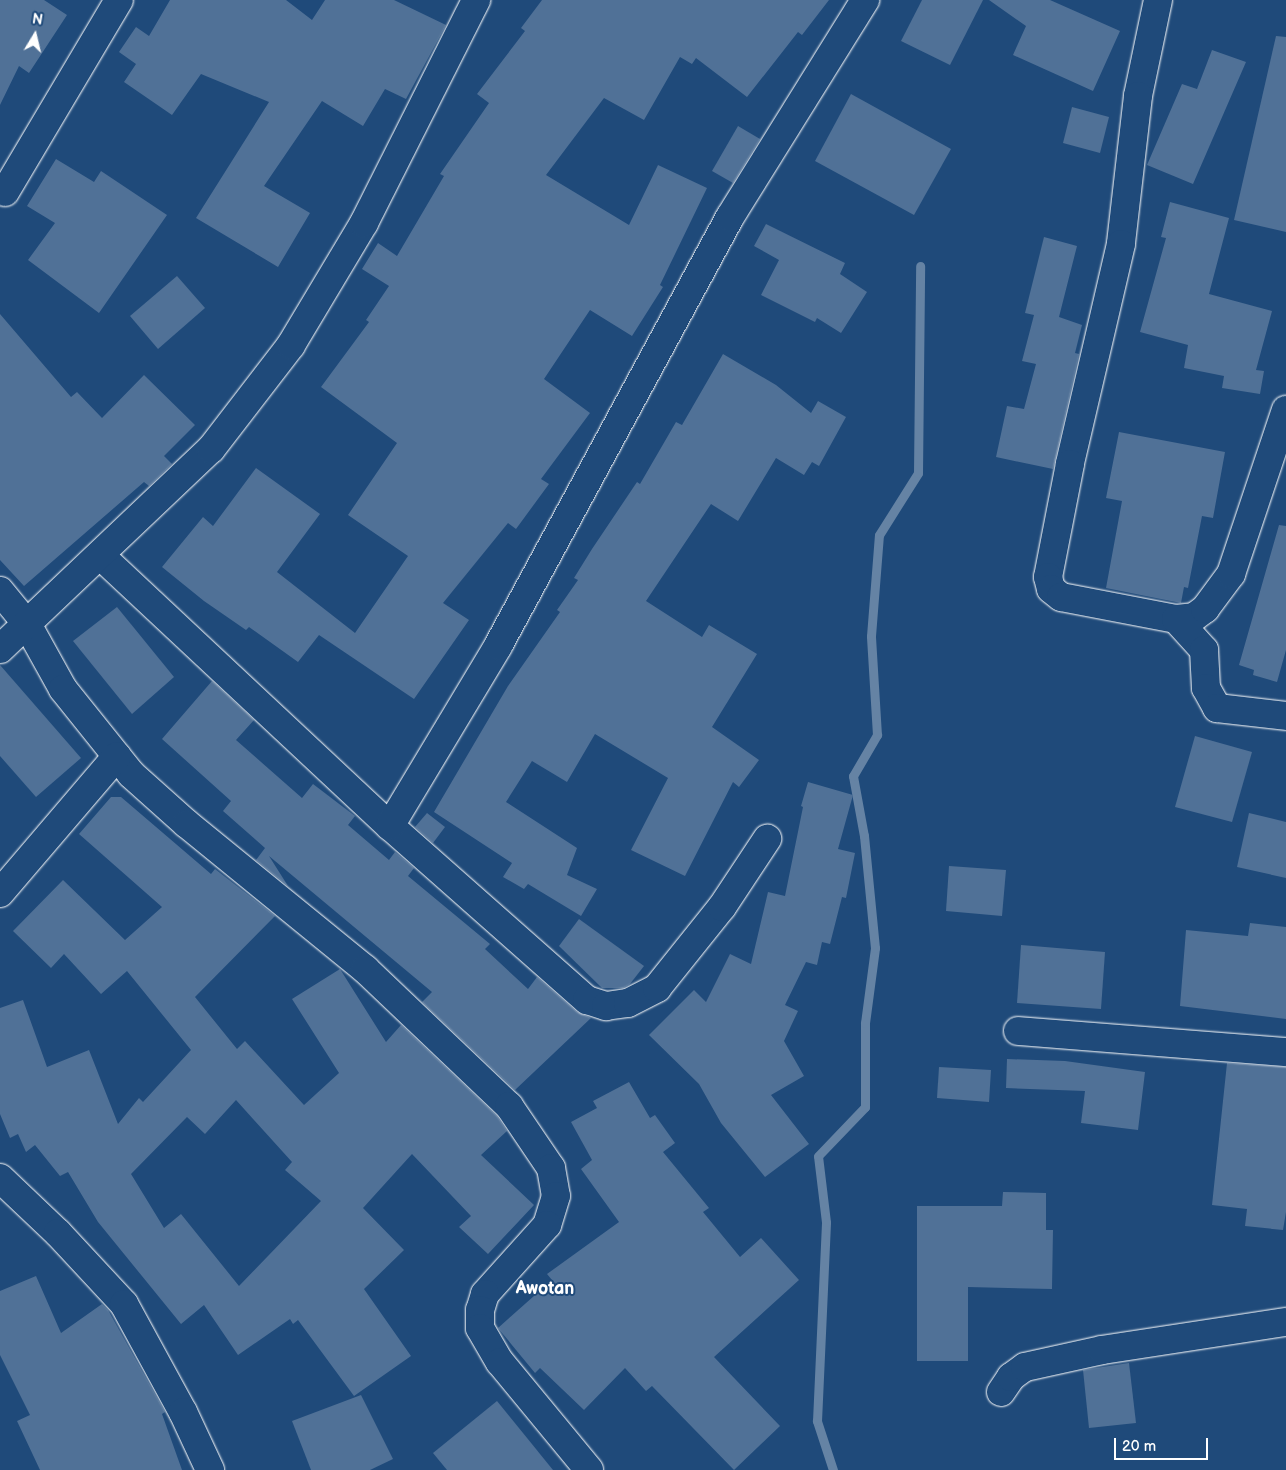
<!DOCTYPE html>
<html>
<head>
<meta charset="utf-8">
<style>
	body { margin:0 }
	#map { position:relative; width:1286px; height:1470px; overflow:hidden; background:#1f4a7a; font-family:"Balsamiq Sans",sans-serif }
	div>[style] { position:absolute }
	.stream>* { height:9px; margin:-4.5px; padding:0 4.5px; transform-origin:4.5px; border-radius:4.5px; background:#6583a4 }
	.building>* { inset:0; background:#507197 }
	.roads { filter:drop-shadow(0 0 1px #fff) drop-shadow(0 0 1px #fff) }
	.minor>* { height:28px; margin:-14px; padding:0 14px; transform-origin:14px; border-radius:14px; background:#1f4a7a }
	span { translate:-50% -50%; white-space:nowrap; text-align:center; line-height:1.15; -webkit-text-stroke:4px #1f4a7a; paint-order:stroke }
	.neighbourhood-label { font-size:18px; color:#fff; font-weight:700 }
	.north { position:absolute; left:10px; top:10px; width:50px; height:50px; -webkit-text-stroke:4px #1f4a7a; paint-order:stroke; rotate:9deg; font-size:14px; font-weight:700; line-height:20px; text-align:center; color:#fff }
	.north::after { content:''; display:block; margin:auto; width:18px; height:22px; background:#fff; clip-path:polygon(50% 0,100% 100%,50% 72%,0 100%) }
	.scale { position:absolute; left:1114px; top:1438px; width:94px; height:22px; box-sizing:border-box; border:2px solid #fff; border-top:0; padding-left:6px; font-size:15px; line-height:18px; white-space:nowrap; color:#fff; -webkit-text-stroke:4px #1f4a7a; paint-order:stroke }
</style>
</head>
<body>
<div id="map">
	<div class="stream">
		<i style="left:833px;top:1470px;width:52px;rotate:-108.1deg"></i>
		<i style="left:817px;top:1421px;width:199px;rotate:-87.4deg"></i>
		<i style="left:826px;top:1222px;width:66px;rotate:-96.9deg"></i>
		<i style="left:818px;top:1156px;width:68px;rotate:-46.2deg"></i>
		<i style="left:865px;top:1107px;width:84px;rotate:-90deg"></i>
		<i style="left:865px;top:1023px;width:76px;rotate:-82.4deg"></i>
		<i style="left:875px;top:948px;width:113px;rotate:-95.6deg"></i>
		<i style="left:864px;top:836px;width:61px;rotate:-100.4deg"></i>
		<i style="left:853px;top:776px;width:48px;rotate:-59.7deg"></i>
		<i style="left:877px;top:735px;width:99px;rotate:-93.5deg"></i>
		<i style="left:871px;top:636px;width:101px;rotate:-85.5deg"></i>
		<i style="left:879px;top:535px;width:73px;rotate:-57.8deg"></i>
		<i style="left:918px;top:473px;width:207px;rotate:-89.4deg"></i>
	</div>
	<div class="building">
		<i style="clip-path:polygon(0 0,44px 0,67px 15px,29px 73px,19px 66px,0 105px)"></i>
		<i style="clip-path:polygon(170px 0,286px 0,312px 20px,325px 0,394px 0,446px 25px,406px 99px,385px 89px,363px 126px,322px 101px,264px 186px,310px 213px,278px 267px,196px 218px,269px 102px,201px 74px,172px 115px,124px 82px,136px 64px,119px 52px,136px 27px,149px 36px)"></i>
		<i style="clip-path:polygon(542px 0,829px 0,802px 35px,798px 32px,747px 97px,696px 58px,692px 64px,680px 57px,644px 120px,604px 98px,546px 175px,629px 225px,658px 165px,707px 188px,660px 285px,663px 287px,632px 336px,590px 310px,544px 379px,590px 413px,541px 479px,549px 484px,516px 529px,508px 523px,443px 603px,469px 620px,414px 699px,319px 635px,298px 662px,249px 627px,246px 630px,204px 601px,162px 567px,203px 517px,213px 526px,256px 468px,320px 514px,277px 572px,355px 633px,408px 556px,348px 515px,397px 443px,321px 387px,369px 322px,366px 320px,389px 286px,362px 269px,378px 243px,397px 256px,444px 176px,440px 174px,489px 103px,477px 94px,525px 31px,521px 28px)"></i>
		<i style="clip-path:polygon(922px 0,983px 0,950px 65px,901px 41px)"></i>
		<i style="clip-path:polygon(989px 0,1050px 0,1120px 31px,1093px 91px,1013px 55px,1026px 26px)"></i>
		<i style="clip-path:polygon(1276px 36px,1286px 37px,1286px 232px,1234px 220px)"></i>
		<i style="clip-path:polygon(1212px 50px,1246px 62px,1193px 184px,1147px 165px,1182px 84px,1197px 89px)"></i>
		<i style="clip-path:polygon(851px 94px,951px 149px,914px 215px,815px 161px)"></i>
		<i style="clip-path:polygon(1072px 107px,1109px 117px,1100px 153px,1063px 143px)"></i>
		<i style="clip-path:polygon(738px 126px,760px 139px,733px 183px,712px 171px)"></i>
		<i style="clip-path:polygon(56px 159px,94px 182px,101px 171px,167px 215px,99px 313px,28px 260px,55px 223px,27px 206px)"></i>
		<i style="clip-path:polygon(1170px 202px,1229px 218px,1209px 294px,1272px 311px,1256px 370px,1264px 371px,1260px 394px,1222px 388px,1224px 376px,1184px 368px,1188px 345px,1140px 332px,1166px 238px,1161px 237px)"></i>
		<i style="clip-path:polygon(766px 224px,845px 263px,840px 274px,867px 292px,841px 333px,817px 318px,815px 322px,761px 295px,779px 260px,754px 246px)"></i>
		<i style="clip-path:polygon(1044px 237px,1077px 246px,1059px 317px,1082px 325px,1075px 353px,1079px 354px,1053px 469px,996px 457px,1007px 406px,1024px 409px,1036px 364px,1022px 361px,1034px 315px,1025px 313px)"></i>
		<i style="clip-path:polygon(177px 276px,205px 308px,158px 349px,130px 316px)"></i>
		<i style="clip-path:polygon(0 314px,71px 397px,77px 392px,102px 418px,144px 375px,195px 425px,164px 456px,172px 464px,149px 486px,144px 482px,24px 586px,0 560px)"></i>
		<i style="clip-path:polygon(723px 354px,776px 385px,811px 413px,818px 401px,846px 417px,819px 466px,812px 462px,804px 475px,776px 458px,738px 521px,711px 504px,646px 601px,702px 637px,709px 625px,757px 654px,712px 727px,759px 760px,739px 787px,733px 782px,685px 876px,631px 850px,668px 778px,595px 734px,567px 782px,532px 761px,506px 802px,577px 848px,567px 875px,597px 889px,581px 916px,528px 884px,524px 889px,503px 877px,512px 863px,434px 812px,508px 686px,560px 612px,557px 610px,578px 580px,574px 578px,592px 549px,637px 482px,640px 484px,676px 422px,682px 425px)"></i>
		<i style="clip-path:polygon(1119px 432px,1225px 452px,1213px 518px,1202px 516px,1188px 588px,1184px 587px,1181px 603px,1106px 588px,1122px 501px,1106px 498px)"></i>
		<i style="clip-path:polygon(1279px 525px,1286px 526px,1286px 650px,1277px 682px,1253px 675px,1254px 670px,1239px 665px)"></i>
		<i style="clip-path:polygon(117px 607px,174px 677px,132px 714px,73px 641px)"></i>
		<i style="clip-path:polygon(0 665px,81px 758px,36px 797px,0 756px)"></i>
		<i style="clip-path:polygon(212px 681px,254px 720px,236px 740px,302px 798px,313px 784px,355px 816px,348px 825px,389px 860px,395px 852px,414px 868px,408px 876px,490px 944px,485px 949px,528px 989px,537px 977px,577px 1012px,591px 1018px,515px 1090px,422px 1002px,432px 992px,269px 856px,288px 886px,256px 860px,265px 848px,223px 811px,231px 801px,162px 739px)"></i>
		<i style="clip-path:polygon(1195px 736px,1252px 752px,1232px 822px,1175px 807px)"></i>
		<i style="clip-path:polygon(808px 782px,853px 795px,838px 849px,855px 853px,846px 898px,842px 897px,830px 944px,822px 942px,817px 965px,806px 962px,785px 1005px,798px 1011px,784px 1041px,804px 1076px,771px 1095px,809px 1144px,765px 1177px,721px 1123px,699px 1084px,649px 1035px,694px 990px,706px 1002px,730px 954px,751px 964px,768px 892px,785px 896px,803px 807px,801px 806px)"></i>
		<i style="clip-path:polygon(evenodd,111px 797px,121px 797px,211px 874px,215px 869px,275px 916px,195px 997px,237px 1049px,245px 1041px,304px 1105px,339px 1073px,292px 999px,340px 969px,386px 1042px,401px 1025px,497px 1116px,507px 1131px,481px 1155px,534px 1205px,488px 1254px,459px 1227px,471px 1216px,412px 1154px,363px 1208px,404px 1250px,364px 1289px,411px 1356px,354px 1396px,298px 1320px,293px 1324px,290px 1319px,238px 1355px,204px 1305px,181px 1324px,98px 1222px,68px 1172px,60px 1176px,35px 1145px,26px 1152px,18px 1134px,10px 1138px,0 1114px,0 1008px,23px 1000px,47px 1067px,89px 1050px,118px 1124px,139px 1098px,143px 1102px,191px 1050px,127px 971px,101px 994px,64px 954px,51px 968px,13px 931px,63px 880px,125px 940px,162px 907px,79px 834px,111px 797px,236px 1100px,292px 1162px,285px 1170px,321px 1201px,239px 1286px,181px 1214px,164px 1228px,131px 1174px,187px 1117px,205px 1134px,236px 1100px)"></i>
		<i style="clip-path:polygon(427px 813px,445px 827px,433px 843px,415px 827px)"></i>
		<i style="clip-path:polygon(1249px 813px,1286px 822px,1286px 878px,1237px 867px)"></i>
		<i style="clip-path:polygon(949px 866px,1006px 870px,1002px 916px,946px 911px)"></i>
		<i style="clip-path:polygon(579px 919px,644px 966px,630px 984px,623px 988px,602px 988px,559px 946px)"></i>
		<i style="clip-path:polygon(1250px 923px,1286px 927px,1286px 1019px,1180px 1006px,1186px 930px,1248px 936px)"></i>
		<i style="clip-path:polygon(1021px 945px,1105px 952px,1101px 1009px,1017px 1003px)"></i>
		<i style="clip-path:polygon(1007px 1059px,1065px 1061px,1145px 1072px,1138px 1130px,1081px 1123px,1085px 1091px,1006px 1088px)"></i>
		<i style="clip-path:polygon(1227px 1063px,1286px 1067px,1286px 1212px,1283px 1230px,1245px 1226px,1247px 1209px,1212px 1205px)"></i>
		<i style="clip-path:polygon(939px 1067px,991px 1070px,989px 1102px,937px 1098px)"></i>
		<i style="clip-path:polygon(629px 1082px,650px 1118px,655px 1115px,675px 1143px,663px 1152px,709px 1208px,703px 1212px,740px 1257px,761px 1238px,799px 1280px,714px 1357px,780px 1426px,734px 1470px,652px 1386px,646px 1391px,625px 1368px,584px 1410px,540px 1368px,535px 1373px,498px 1328px,552px 1280px,547px 1274px,619px 1222px,581px 1169px,592px 1160px,571px 1122px,597px 1108px,593px 1101px)"></i>
		<i style="clip-path:polygon(1003px 1192px,1046px 1193px,1046px 1230px,1053px 1230px,1052px 1289px,968px 1287px,968px 1361px,917px 1361px,917px 1206px,1002px 1206px)"></i>
		<i style="clip-path:polygon(36px 1276px,61px 1333px,102px 1304px,108px 1310px,165px 1412px,162px 1414px,182px 1470px,40px 1470px,17px 1421px,30px 1415px,0 1355px,0 1291px)"></i>
		<i style="clip-path:polygon(1129px 1363px,1136px 1423px,1089px 1428px,1083px 1370px)"></i>
		<i style="clip-path:polygon(361px 1395px,393px 1459px,370px 1470px,311px 1470px,292px 1421px)"></i>
		<i style="clip-path:polygon(497px 1401px,553px 1470px,447px 1470px,433px 1453px)"></i>
	</div>
	<div class="roads">
		<div class="minor">
			<i style="left:1158px;top:0;width:98px;rotate:101.8deg"></i>
			<i style="left:1138px;top:96px;width:149px;rotate:96.6deg"></i>
			<i style="left:1121px;top:244px;width:226px;rotate:103.1deg"></i>
			<i style="left:1070px;top:464px;width:115px;rotate:101deg"></i>
			<i style="left:1048px;top:577px;width:12px;rotate:76deg"></i>
			<i style="left:1051px;top:589px;width:13px;rotate:39deg"></i>
			<i style="left:1061px;top:597px;width:117px;rotate:10.8deg"></i>
			<i style="left:1176px;top:619px;width:18px;rotate:-6deg"></i>
			<i style="left:1194px;top:617px;width:14px;rotate:-36deg"></i>
			<i style="left:1205px;top:609px;width:44px;rotate:-53.4deg"></i>
			<i style="left:1231px;top:574px;width:173px;rotate:-71.5deg"></i>
			<i style="left:5px;top:192px;width:223px;rotate:-59.3deg"></i>
			<i style="left:101px;top:556px;width:396px;rotate:43.1deg"></i>
			<i style="left:390px;top:826px;width:263px;rotate:41.5deg"></i>
			<i style="left:587px;top:1000px;width:20px;rotate:18deg"></i>
			<i style="left:606px;top:1006px;width:22px;rotate:-8deg"></i>
			<i style="left:628px;top:1003px;width:33px;rotate:-27deg"></i>
			<i style="left:657px;top:988px;width:104px;rotate:-51.3deg"></i>
			<i style="left:722px;top:907px;width:82px;rotate:-56.5deg"></i>
			<i style="left:0;top:591px;width:43px;rotate:50.7deg"></i>
			<i style="left:27px;top:624px;width:74px;rotate:61deg"></i>
			<i style="left:63px;top:689px;width:109px;rotate:51.3deg"></i>
			<i style="left:131px;top:774px;width:75px;rotate:41.8deg"></i>
			<i style="left:187px;top:824px;width:230px;rotate:39.2deg"></i>
			<i style="left:365px;top:969px;width:199px;rotate:43.6deg"></i>
			<i style="left:509px;top:1106px;width:75px;rotate:55.9deg"></i>
			<i style="left:551px;top:1168px;width:28px;rotate:80deg"></i>
			<i style="left:556px;top:1196px;width:30px;rotate:107deg"></i>
			<i style="left:547px;top:1225px;width:93px;rotate:131.9deg"></i>
			<i style="left:485px;top:1294px;width:17px;rotate:107deg"></i>
			<i style="left:480px;top:1310px;width:18px;rotate:90deg"></i>
			<i style="left:480px;top:1328px;width:39px;rotate:60deg"></i>
			<i style="left:500px;top:1362px;width:140px;rotate:50.5deg"></i>
			<i style="left:1176px;top:619px;width:42px;rotate:47.9deg"></i>
			<i style="left:1204px;top:650px;width:38px;rotate:87deg"></i>
			<i style="left:1206px;top:688px;width:23px;rotate:61deg"></i>
			<i style="left:1217px;top:708px;width:69px;rotate:6.6deg"></i>
			<i style="left:0;top:649px;width:291px;rotate:-43.5deg"></i>
			<i style="left:211px;top:449px;width:131px;rotate:-52.4deg"></i>
			<i style="left:291px;top:345px;width:142px;rotate:-59.1deg"></i>
			<i style="left:364px;top:223px;width:250px;rotate:-63.3deg"></i>
			<i style="left:390px;top:826px;width:210px;rotate:-59deg"></i>
			<i style="left:498px;top:646px;width:488px;rotate:-61.6deg"></i>
			<i style="left:730px;top:217px;width:256px;rotate:-58.1deg"></i>
			<i style="left:0;top:893px;width:180px;rotate:-49.5deg"></i>
			<i style="left:1018px;top:1031px;width:269px;rotate:4.5deg"></i>
			<i style="left:0;top:1178px;width:80px;rotate:43.5deg"></i>
			<i style="left:58px;top:1233px;width:97px;rotate:47.1deg"></i>
			<i style="left:124px;top:1304px;width:123px;rotate:61.4deg"></i>
			<i style="left:183px;top:1412px;width:64px;rotate:65deg"></i>
			<i style="left:1001px;top:1392px;width:18px;rotate:-56deg"></i>
			<i style="left:1011px;top:1377px;width:17px;rotate:-36deg"></i>
			<i style="left:1025px;top:1367px;width:79px;rotate:-12.4deg"></i>
			<i style="left:1102px;top:1350px;width:186px;rotate:-8.7deg"></i>
		</div>
	</div>
	<div class="neighbourhood-label">
		<span style="left:545px;top:1289px">Awotan</span>
	</div>
	<div class="north">N</div>
	<div class="scale">20 m</div>
</div>
</body>
</html>
